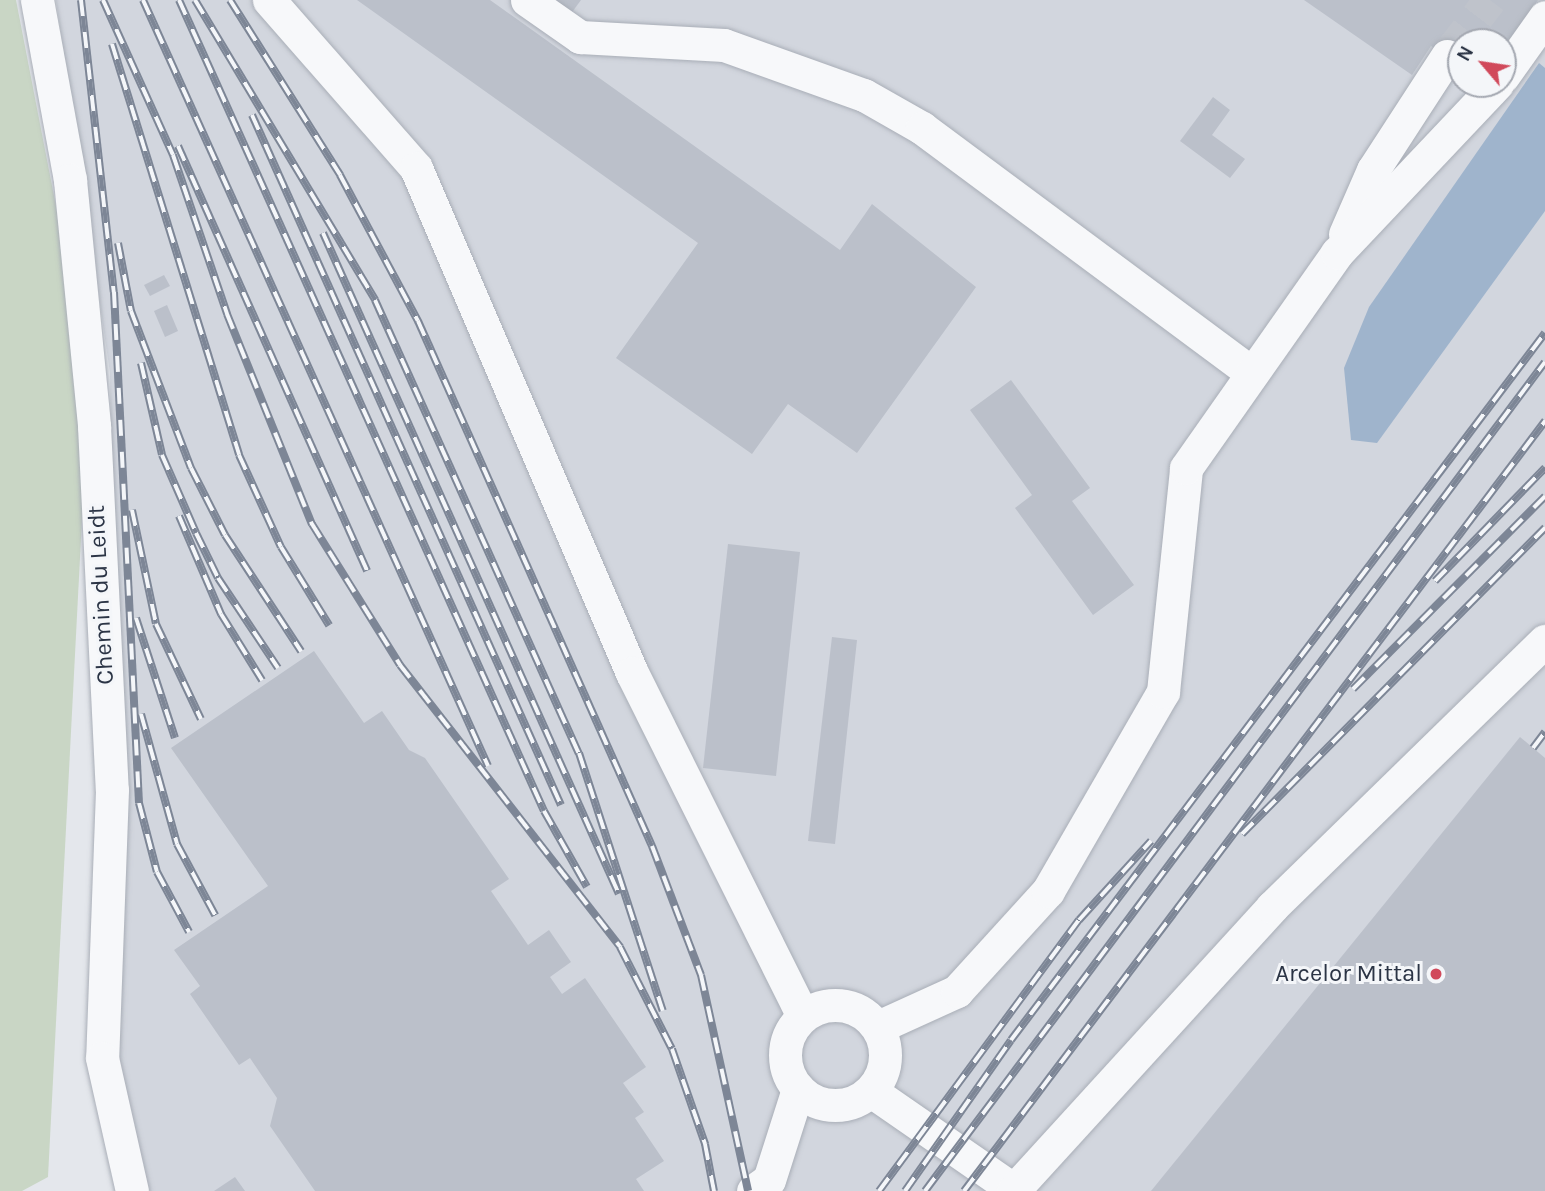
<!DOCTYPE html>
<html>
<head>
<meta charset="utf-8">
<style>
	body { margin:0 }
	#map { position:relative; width:1545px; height:1191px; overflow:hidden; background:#e4e7ec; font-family:Karla,sans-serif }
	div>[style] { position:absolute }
	.built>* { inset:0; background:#d2d6de }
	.green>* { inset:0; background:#c9d6c5 }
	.water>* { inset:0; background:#9fb4cc }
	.building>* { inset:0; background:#bbc0ca }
	.minor-tunnel>* { height:33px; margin-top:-16.5px; transform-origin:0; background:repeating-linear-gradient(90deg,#bfc3cb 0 33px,transparent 0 50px) }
	.roads { filter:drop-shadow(0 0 2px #a9aeb7) drop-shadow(0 0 2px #a9aeb7) }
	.minor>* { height:33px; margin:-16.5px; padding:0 16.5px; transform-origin:16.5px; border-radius:16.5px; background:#f7f8fa }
	.minor>.ring { margin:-16.5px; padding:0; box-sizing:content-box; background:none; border:33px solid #f7f8fa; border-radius:50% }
	.rail>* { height:8px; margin-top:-4px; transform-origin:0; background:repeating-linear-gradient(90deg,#f4f6f9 0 16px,#7d8696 0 32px); box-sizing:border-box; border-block:2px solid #7d8696 }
	.dots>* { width:19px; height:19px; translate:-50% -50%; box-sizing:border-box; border:4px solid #f4f6f9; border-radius:50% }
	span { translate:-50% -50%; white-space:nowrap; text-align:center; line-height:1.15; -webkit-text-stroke:6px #f4f6f9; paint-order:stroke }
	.street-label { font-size:24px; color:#2b3445 }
	.poi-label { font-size:24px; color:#2b3445 }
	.right { translate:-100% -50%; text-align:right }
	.north { position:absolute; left:1447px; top:28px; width:70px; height:70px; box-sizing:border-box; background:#f4f6f9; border:2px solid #a4a8b1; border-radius:50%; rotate:299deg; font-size:19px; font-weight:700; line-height:28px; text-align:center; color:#2b3445 }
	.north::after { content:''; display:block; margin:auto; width:24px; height:32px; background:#d1495b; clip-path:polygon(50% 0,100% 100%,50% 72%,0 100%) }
</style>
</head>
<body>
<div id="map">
	<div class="built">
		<i style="clip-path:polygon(evenodd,56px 0,1545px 0,1545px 1191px,121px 1191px,110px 373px,56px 0,1461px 42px,1503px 42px,1503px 84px,1461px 84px,1461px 42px)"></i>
	</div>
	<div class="green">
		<i style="clip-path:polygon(0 0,16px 0,60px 227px,85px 461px,48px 1177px,22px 1191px,0 1191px)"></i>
	</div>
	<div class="water">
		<i style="clip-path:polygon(1539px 63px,1545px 68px,1545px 211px,1377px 443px,1351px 440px,1344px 368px,1369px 307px)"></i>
	</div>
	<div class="building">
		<i style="clip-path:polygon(357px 0,490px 0,840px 250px,872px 204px,976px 287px,857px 453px,788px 404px,752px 454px,616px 358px,698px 243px)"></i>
		<i style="clip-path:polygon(549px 0,581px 0,570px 15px)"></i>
		<i style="clip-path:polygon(1304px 0,1538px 0,1503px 50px,1503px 42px,1461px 42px,1461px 66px,1431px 46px,1412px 75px)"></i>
		<i style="clip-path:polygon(1213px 97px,1230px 110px,1212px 135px,1245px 159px,1230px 178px,1180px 141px)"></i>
		<i style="clip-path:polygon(164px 275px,170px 286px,150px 296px,144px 285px)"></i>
		<i style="clip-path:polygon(167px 305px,178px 331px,165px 337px,154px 311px)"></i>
		<i style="clip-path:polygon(1011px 380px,1090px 488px,1072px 501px,1134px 585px,1093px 615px,1015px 508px,1032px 495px,970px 410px)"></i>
		<i style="clip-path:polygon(728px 544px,800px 552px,776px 776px,703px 768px)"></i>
		<i style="clip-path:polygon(832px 637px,857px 640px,835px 844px,808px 841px)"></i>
		<i style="clip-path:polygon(314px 651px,364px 723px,382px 711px,409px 750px,425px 758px,509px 879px,491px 891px,528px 945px,549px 930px,571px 962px,550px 977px,562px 994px,585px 978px,646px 1067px,623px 1083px,644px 1112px,635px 1118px,664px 1161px,636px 1179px,644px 1191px,315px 1191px,270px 1126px,277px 1098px,250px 1058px,239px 1065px,190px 994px,200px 986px,174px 950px,268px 886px,171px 748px)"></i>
		<i style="clip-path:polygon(1520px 737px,1545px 758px,1545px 1191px,1151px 1191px)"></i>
		<i style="clip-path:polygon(235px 1177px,245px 1191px,214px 1191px)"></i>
	</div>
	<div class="minor-tunnel">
		<i style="left:1447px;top:56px;width:71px;rotate:-52.5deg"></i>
	</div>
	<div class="roads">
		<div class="minor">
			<i style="left:37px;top:0;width:183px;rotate:79.6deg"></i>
			<i style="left:70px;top:180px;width:247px;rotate:84.4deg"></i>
			<i style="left:94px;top:426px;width:364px;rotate:87.2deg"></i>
			<i style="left:112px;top:790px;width:268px;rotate:92.1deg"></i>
			<i style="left:102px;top:1058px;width:136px;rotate:77.3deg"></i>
			<i style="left:269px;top:0;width:223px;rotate:48.8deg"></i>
			<i style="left:416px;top:168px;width:549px;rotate:66.84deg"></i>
			<i style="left:632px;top:673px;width:383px;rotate:63.5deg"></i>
			<i style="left:527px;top:0;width:65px;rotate:34.9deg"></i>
			<i style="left:580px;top:37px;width:144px;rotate:3.2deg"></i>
			<i style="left:724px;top:45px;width:149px;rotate:19.7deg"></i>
			<i style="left:864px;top:95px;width:67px;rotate:29.6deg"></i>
			<i style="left:922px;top:128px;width:411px;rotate:36.6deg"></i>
			<i style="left:1503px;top:76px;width:72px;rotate:-54.6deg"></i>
			<i style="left:1345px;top:234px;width:70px;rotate:-66.4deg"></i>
			<i style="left:1373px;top:170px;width:136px;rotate:-57deg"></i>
			<i class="ring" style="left:785px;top:1005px;width:67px;height:67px"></i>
			<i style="left:878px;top:1027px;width:87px;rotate:-24.5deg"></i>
			<i style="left:957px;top:991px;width:135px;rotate:-47.7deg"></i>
			<i style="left:1048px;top:891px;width:230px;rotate:-60deg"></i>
			<i style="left:1163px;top:692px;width:225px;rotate:-84.1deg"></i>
			<i style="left:1186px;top:468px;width:263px;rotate:-54.9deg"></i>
			<i style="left:1337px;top:253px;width:233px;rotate:-46.6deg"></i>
			<i style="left:871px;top:1091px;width:174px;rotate:34.7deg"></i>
			<i style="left:753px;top:1191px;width:19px;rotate:-35deg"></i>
			<i style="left:769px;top:1180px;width:96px;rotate:-72.3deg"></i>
			<i style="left:1013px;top:1191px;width:384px;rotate:-47.6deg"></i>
			<i style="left:1272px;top:907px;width:381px;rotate:-44.3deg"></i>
		</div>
	</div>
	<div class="rail">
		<i style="left:81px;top:0;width:294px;rotate:83.6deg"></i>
		<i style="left:114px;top:292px;width:512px;rotate:87.2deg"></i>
		<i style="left:139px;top:803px;width:71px;rotate:75.4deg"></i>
		<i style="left:157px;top:872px;width:68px;rotate:61.9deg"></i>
		<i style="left:103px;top:0;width:170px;rotate:65.7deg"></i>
		<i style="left:173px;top:155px;width:168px;rotate:71.2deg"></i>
		<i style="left:227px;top:314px;width:227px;rotate:68deg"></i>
		<i style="left:312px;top:524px;width:166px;rotate:58deg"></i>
		<i style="left:400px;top:665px;width:358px;rotate:52deg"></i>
		<i style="left:620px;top:947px;width:114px;rotate:63deg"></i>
		<i style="left:672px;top:1049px;width:101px;rotate:70.8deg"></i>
		<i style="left:705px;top:1144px;width:48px;rotate:79.2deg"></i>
		<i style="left:143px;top:0;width:840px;rotate:65.75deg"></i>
		<i style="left:179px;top:0;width:889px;rotate:65.77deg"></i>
		<i style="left:544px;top:811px;width:87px;rotate:60.5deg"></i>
		<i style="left:195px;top:0;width:350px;rotate:59deg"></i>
		<i style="left:375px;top:300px;width:497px;rotate:65.8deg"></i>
		<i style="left:579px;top:753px;width:271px;rotate:72deg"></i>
		<i style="left:230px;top:0;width:207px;rotate:57.8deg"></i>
		<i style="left:340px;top:175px;width:166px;rotate:61.9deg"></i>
		<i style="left:418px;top:321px;width:575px;rotate:65.98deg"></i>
		<i style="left:652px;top:846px;width:138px;rotate:69.2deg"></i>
		<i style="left:701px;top:975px;width:221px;rotate:77.7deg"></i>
		<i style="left:112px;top:44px;width:430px;rotate:72.8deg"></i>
		<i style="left:239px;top:455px;width:101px;rotate:65.5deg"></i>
		<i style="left:281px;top:547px;width:92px;rotate:58.4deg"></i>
		<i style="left:252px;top:115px;width:756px;rotate:65.88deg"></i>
		<i style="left:178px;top:146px;width:465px;rotate:66deg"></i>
		<i style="left:323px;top:233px;width:724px;rotate:65.88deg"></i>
		<i style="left:118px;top:243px;width:69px;rotate:79.2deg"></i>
		<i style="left:131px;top:311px;width:168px;rotate:69.1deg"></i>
		<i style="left:191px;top:468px;width:75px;rotate:63.1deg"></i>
		<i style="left:225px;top:535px;width:139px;rotate:56.8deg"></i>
		<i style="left:141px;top:363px;width:94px;rotate:77.1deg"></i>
		<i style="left:162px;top:455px;width:85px;rotate:66.4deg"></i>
		<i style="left:196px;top:533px;width:50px;rotate:63.9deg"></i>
		<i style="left:218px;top:578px;width:108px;rotate:56.3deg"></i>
		<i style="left:132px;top:510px;width:116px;rotate:78.1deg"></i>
		<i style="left:156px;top:624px;width:105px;rotate:64.7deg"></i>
		<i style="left:179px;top:516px;width:107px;rotate:66.8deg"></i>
		<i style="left:221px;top:614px;width:78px;rotate:58.2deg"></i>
		<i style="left:1435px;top:581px;width:158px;rotate:-45.8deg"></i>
		<i style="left:136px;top:618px;width:126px;rotate:72deg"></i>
		<i style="left:1353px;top:689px;width:272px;rotate:-45.1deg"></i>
		<i style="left:141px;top:714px;width:135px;rotate:74.5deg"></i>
		<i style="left:177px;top:844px;width:81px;rotate:61.8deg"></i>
		<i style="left:1533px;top:748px;width:20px;rotate:-53deg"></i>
		<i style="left:1242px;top:834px;width:431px;rotate:-45.3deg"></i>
		<i style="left:879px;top:1191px;width:337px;rotate:-53.6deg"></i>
		<i style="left:1079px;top:920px;width:107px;rotate:-47.7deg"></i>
		<i style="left:905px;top:1191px;width:184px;rotate:-54.9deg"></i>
		<i style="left:1011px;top:1040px;width:886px;rotate:-52.94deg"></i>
		<i style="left:925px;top:1191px;width:1035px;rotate:-53.21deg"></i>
		<i style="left:964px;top:1191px;width:965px;rotate:-52.96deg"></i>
	</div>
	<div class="dots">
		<i style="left:1436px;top:974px;background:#d1495b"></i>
	</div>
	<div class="street-label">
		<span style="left:101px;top:595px;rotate:-93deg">Chemin du Leidt</span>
	</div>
	<div class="poi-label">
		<span class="right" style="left:1422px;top:974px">Arcelor Mittal</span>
	</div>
	<div class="north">N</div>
</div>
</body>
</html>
